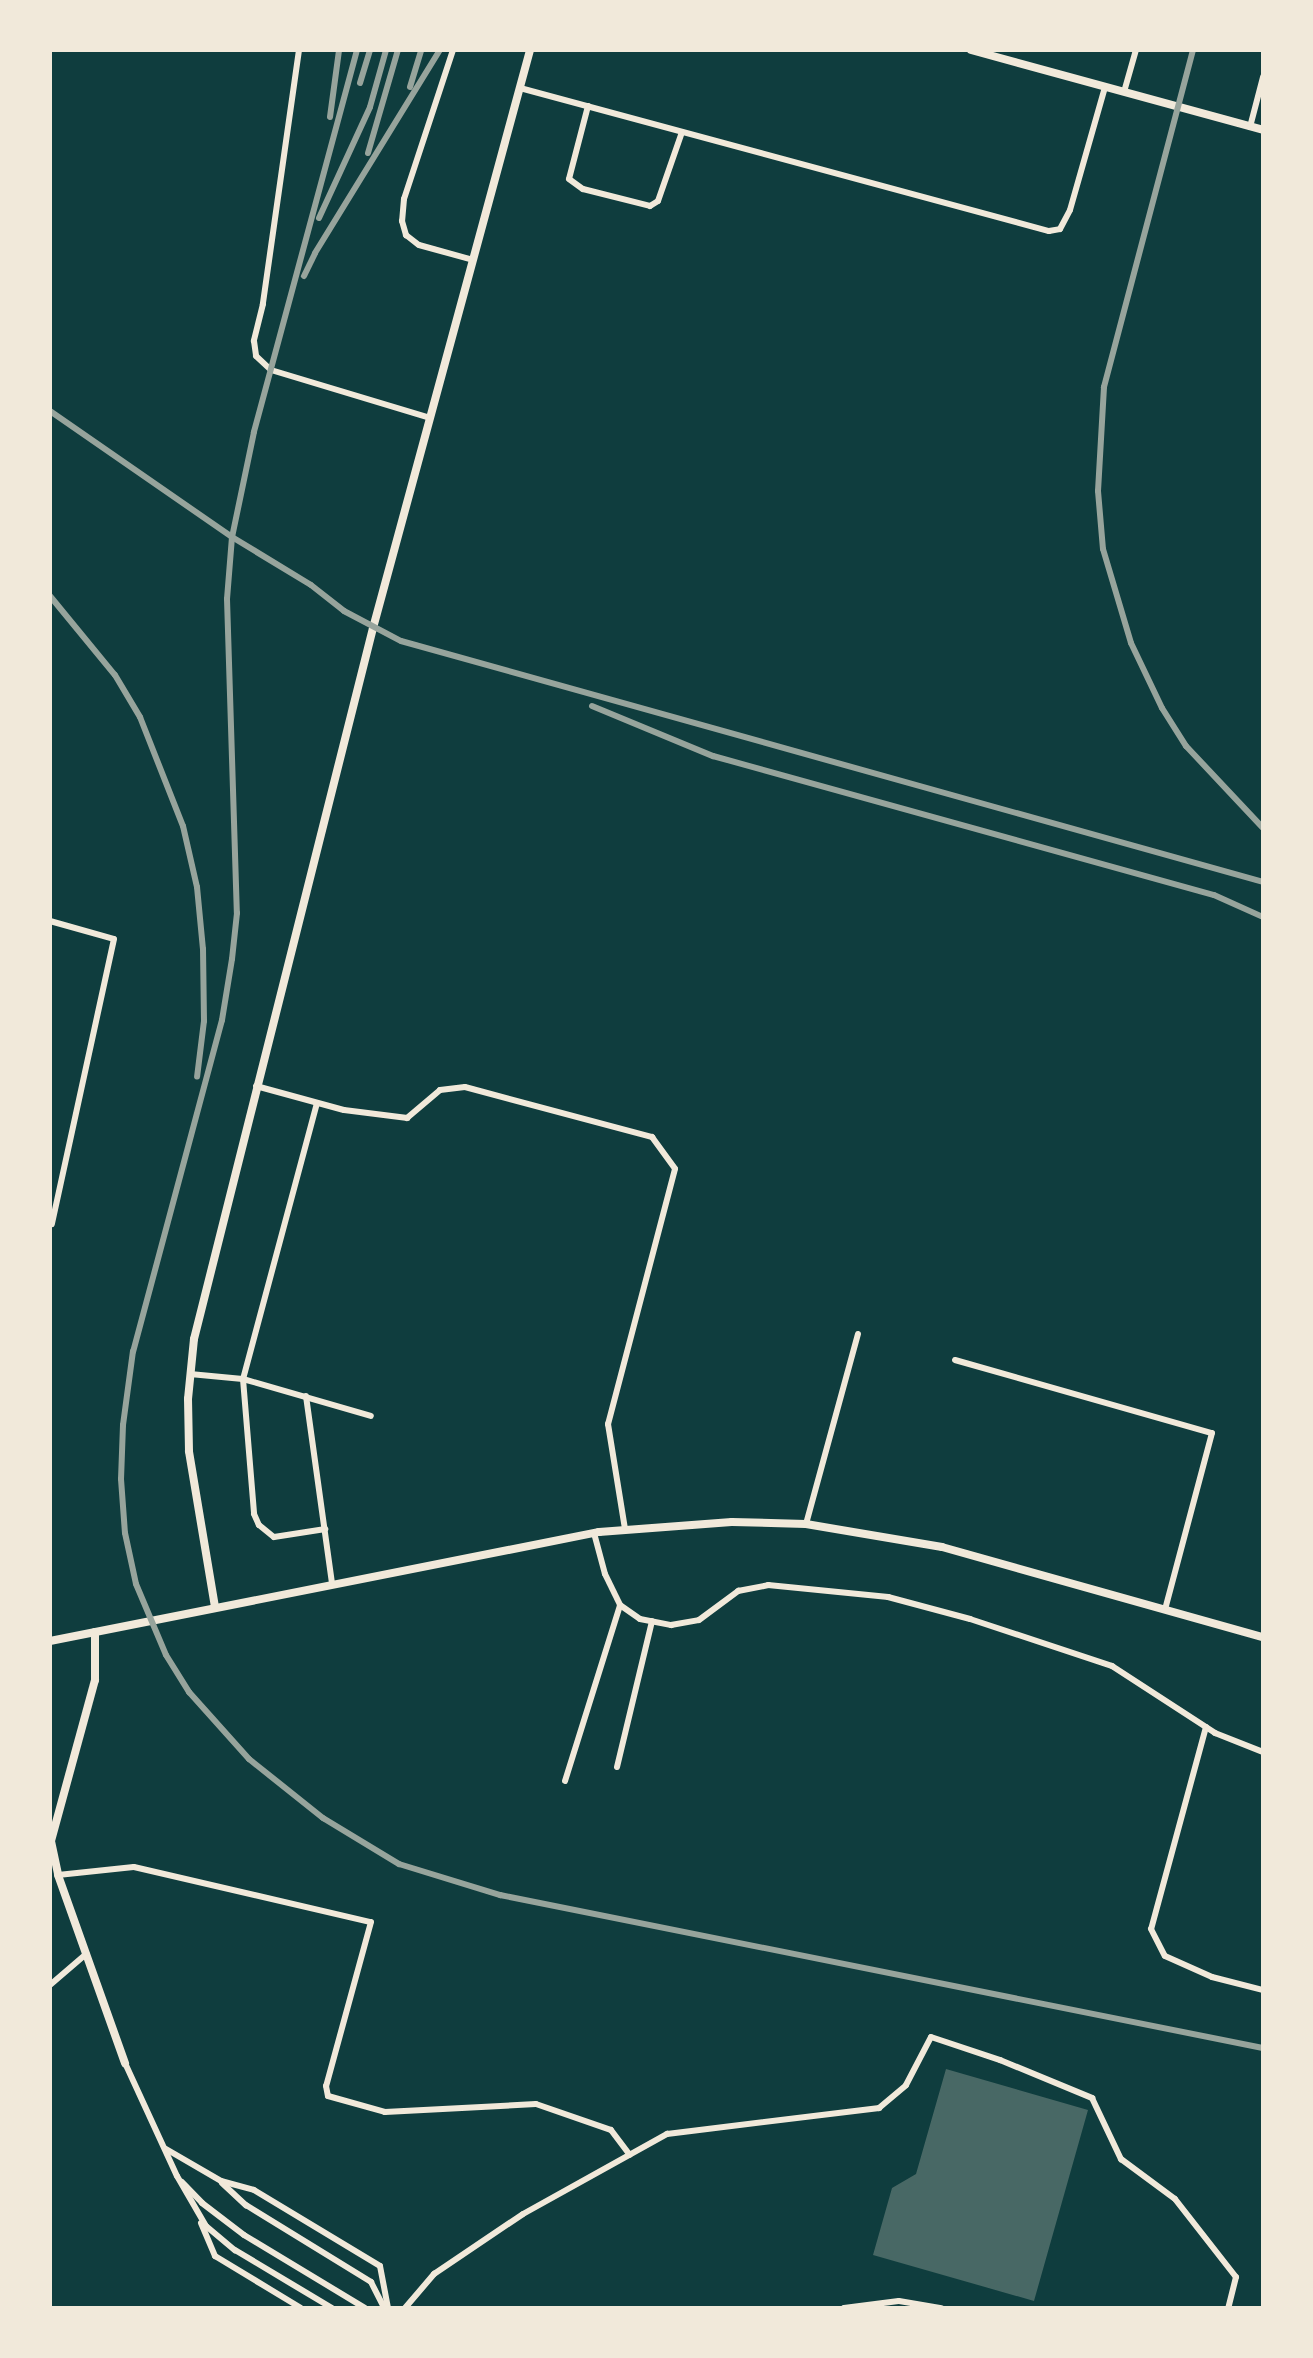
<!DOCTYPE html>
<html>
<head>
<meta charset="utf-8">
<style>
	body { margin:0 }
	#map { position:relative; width:1313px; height:2358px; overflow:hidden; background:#0f3d3e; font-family:"Roboto Condensed",sans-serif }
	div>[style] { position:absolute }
	.building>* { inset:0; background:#486865 }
	.service>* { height:6px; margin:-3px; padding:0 3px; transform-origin:3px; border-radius:3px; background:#f1e9da }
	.minor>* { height:8px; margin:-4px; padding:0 4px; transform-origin:4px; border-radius:4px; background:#f1e9da }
	.rail>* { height:6px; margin:-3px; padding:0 3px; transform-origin:3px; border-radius:3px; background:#97a49c }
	span { translate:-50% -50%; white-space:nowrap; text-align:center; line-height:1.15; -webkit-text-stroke:8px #f1e9da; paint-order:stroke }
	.frame { position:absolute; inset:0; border:52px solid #f1e9da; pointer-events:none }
</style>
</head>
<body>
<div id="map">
	<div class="building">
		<i style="clip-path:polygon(946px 2069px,1088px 2110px,1034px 2301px,873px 2255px,892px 2188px,916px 2174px)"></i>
	</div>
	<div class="service">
		<i style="left:299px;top:50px;width:257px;rotate:98.1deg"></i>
		<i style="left:263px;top:304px;width:38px;rotate:104deg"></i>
		<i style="left:254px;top:341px;width:15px;rotate:82deg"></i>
		<i style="left:256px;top:356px;width:21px;rotate:43deg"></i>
		<i style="left:271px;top:370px;width:166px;rotate:16.8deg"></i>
		<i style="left:453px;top:50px;width:157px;rotate:108.2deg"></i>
		<i style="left:404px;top:199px;width:22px;rotate:95deg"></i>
		<i style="left:402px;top:221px;width:15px;rotate:74deg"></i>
		<i style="left:406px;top:235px;width:16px;rotate:38deg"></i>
		<i style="left:419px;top:245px;width:56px;rotate:15.5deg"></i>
		<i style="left:520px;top:88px;width:548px;rotate:15.13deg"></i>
		<i style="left:1049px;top:231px;width:11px;rotate:-10deg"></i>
		<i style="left:1060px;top:229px;width:21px;rotate:-62deg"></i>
		<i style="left:1070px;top:210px;width:128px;rotate:-74.1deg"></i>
		<i style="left:1124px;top:92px;width:44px;rotate:-74.1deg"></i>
		<i style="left:588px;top:106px;width:75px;rotate:104.6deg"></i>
		<i style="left:569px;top:179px;width:17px;rotate:36deg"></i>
		<i style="left:583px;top:189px;width:69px;rotate:14.2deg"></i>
		<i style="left:650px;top:206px;width:9px;rotate:-32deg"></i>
		<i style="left:658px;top:201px;width:73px;rotate:-70.8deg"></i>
		<i style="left:1250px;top:127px;width:52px;rotate:-75.4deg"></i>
		<i style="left:50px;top:921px;width:66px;rotate:15.7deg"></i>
		<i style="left:114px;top:939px;width:292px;rotate:102.3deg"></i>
		<i style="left:256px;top:1086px;width:91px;rotate:15.3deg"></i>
		<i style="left:344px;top:1110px;width:64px;rotate:7.2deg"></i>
		<i style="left:407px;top:1118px;width:43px;rotate:-40.3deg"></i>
		<i style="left:440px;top:1090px;width:25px;rotate:-7deg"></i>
		<i style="left:465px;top:1087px;width:194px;rotate:15deg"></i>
		<i style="left:652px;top:1137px;width:39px;rotate:54deg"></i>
		<i style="left:675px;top:1169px;width:264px;rotate:104.7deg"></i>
		<i style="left:608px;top:1424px;width:106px;rotate:80.8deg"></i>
		<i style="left:317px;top:1103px;width:286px;rotate:105deg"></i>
		<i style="left:243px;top:1379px;width:135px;rotate:85.3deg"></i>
		<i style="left:254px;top:1514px;width:12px;rotate:66deg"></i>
		<i style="left:259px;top:1525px;width:19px;rotate:39deg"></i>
		<i style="left:274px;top:1537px;width:52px;rotate:-8.9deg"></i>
		<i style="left:955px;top:1360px;width:267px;rotate:15.9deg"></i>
		<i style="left:1212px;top:1433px;width:183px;rotate:104.9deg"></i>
		<i style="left:190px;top:1374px;width:53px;rotate:5.4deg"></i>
		<i style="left:243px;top:1379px;width:133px;rotate:16.1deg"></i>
		<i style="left:306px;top:1396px;width:190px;rotate:82.1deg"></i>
		<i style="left:806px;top:1524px;width:197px;rotate:-74.7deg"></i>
		<i style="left:594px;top:1533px;width:42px;rotate:75deg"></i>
		<i style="left:605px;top:1574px;width:34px;rotate:64deg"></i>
		<i style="left:620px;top:1605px;width:24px;rotate:35deg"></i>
		<i style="left:640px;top:1619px;width:32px;rotate:11deg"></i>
		<i style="left:671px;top:1625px;width:28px;rotate:-10deg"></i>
		<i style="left:699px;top:1620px;width:49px;rotate:-36.6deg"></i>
		<i style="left:738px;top:1591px;width:31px;rotate:-11deg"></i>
		<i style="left:768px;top:1585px;width:121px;rotate:5.7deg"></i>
		<i style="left:888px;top:1597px;width:85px;rotate:15deg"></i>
		<i style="left:970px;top:1619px;width:150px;rotate:18.3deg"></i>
		<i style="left:1112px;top:1666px;width:123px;rotate:33deg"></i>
		<i style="left:1215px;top:1733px;width:52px;rotate:21.6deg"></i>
		<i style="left:1206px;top:1727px;width:209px;rotate:105.2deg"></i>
		<i style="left:1151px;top:1929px;width:30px;rotate:63deg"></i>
		<i style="left:1165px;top:1956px;width:51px;rotate:24.1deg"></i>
		<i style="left:1212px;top:1977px;width:53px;rotate:14.3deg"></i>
		<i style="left:617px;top:1767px;width:150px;rotate:-76.5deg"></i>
		<i style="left:565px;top:1781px;width:184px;rotate:-72.6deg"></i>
		<i style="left:58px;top:1875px;width:76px;rotate:-6deg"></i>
		<i style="left:134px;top:1867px;width:243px;rotate:13.1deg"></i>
		<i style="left:371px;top:1922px;width:170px;rotate:105.3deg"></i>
		<i style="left:326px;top:2086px;width:10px;rotate:79deg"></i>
		<i style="left:328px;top:2096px;width:59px;rotate:15.7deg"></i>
		<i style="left:385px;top:2112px;width:151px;rotate:-3deg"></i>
		<i style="left:536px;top:2104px;width:79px;rotate:19.1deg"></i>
		<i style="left:611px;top:2130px;width:31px;rotate:53deg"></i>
		<i style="left:50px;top:1985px;width:48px;rotate:-40.7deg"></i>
		<i style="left:125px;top:2063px;width:124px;rotate:65.3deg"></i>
		<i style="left:177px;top:2176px;width:58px;rotate:59.9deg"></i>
		<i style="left:206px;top:2226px;width:38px;rotate:40deg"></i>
		<i style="left:235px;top:2250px;width:113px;rotate:30.9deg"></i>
		<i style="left:166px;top:2149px;width:64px;rotate:30.2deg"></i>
		<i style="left:221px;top:2181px;width:34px;rotate:15deg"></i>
		<i style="left:254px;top:2190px;width:147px;rotate:31.1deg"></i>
		<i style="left:380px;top:2266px;width:43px;rotate:79.2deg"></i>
		<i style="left:182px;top:2182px;width:29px;rotate:46deg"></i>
		<i style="left:202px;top:2203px;width:53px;rotate:37.3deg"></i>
		<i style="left:244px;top:2235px;width:141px;rotate:31.1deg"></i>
		<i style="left:222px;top:2183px;width:33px;rotate:43deg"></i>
		<i style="left:246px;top:2205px;width:147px;rotate:31.6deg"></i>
		<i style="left:371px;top:2282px;width:29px;rotate:63deg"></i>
		<i style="left:201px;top:2223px;width:36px;rotate:67deg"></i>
		<i style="left:215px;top:2256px;width:100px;rotate:31.2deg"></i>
		<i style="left:405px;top:2308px;width:45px;rotate:-49.5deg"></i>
		<i style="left:434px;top:2274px;width:107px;rotate:-34deg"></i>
		<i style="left:523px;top:2214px;width:165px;rotate:-29.1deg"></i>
		<i style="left:667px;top:2134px;width:214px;rotate:-7deg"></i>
		<i style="left:879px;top:2108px;width:35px;rotate:-40deg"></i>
		<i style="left:906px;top:2085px;width:54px;rotate:-62.5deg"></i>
		<i style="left:931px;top:2037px;width:73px;rotate:18.4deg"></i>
		<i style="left:1000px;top:2060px;width:100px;rotate:22.4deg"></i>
		<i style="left:1092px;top:2098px;width:68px;rotate:64.6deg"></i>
		<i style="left:1121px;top:2159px;width:67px;rotate:36.5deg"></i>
		<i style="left:1175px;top:2199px;width:99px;rotate:52deg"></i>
		<i style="left:1236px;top:2277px;width:32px;rotate:104deg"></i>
		<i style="left:844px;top:2308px;width:55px;rotate:-7.3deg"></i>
		<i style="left:899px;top:2301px;width:43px;rotate:9.5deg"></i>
	</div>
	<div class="minor">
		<i style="left:971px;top:50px;width:303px;rotate:15.3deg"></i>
		<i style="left:215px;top:1607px;width:158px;rotate:-99.5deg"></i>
		<i style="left:189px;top:1451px;width:52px;rotate:-91.1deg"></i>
		<i style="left:188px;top:1399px;width:60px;rotate:-84.3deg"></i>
		<i style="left:194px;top:1339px;width:733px;rotate:-75.87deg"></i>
		<i style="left:373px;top:628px;width:599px;rotate:-74.8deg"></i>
		<i style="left:95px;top:1632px;width:48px;rotate:90deg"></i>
		<i style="left:95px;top:1680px;width:167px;rotate:105.3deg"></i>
		<i style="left:51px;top:1841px;width:35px;rotate:78deg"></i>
		<i style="left:58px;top:1875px;width:200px;rotate:70.4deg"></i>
		<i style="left:50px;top:1641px;width:560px;rotate:-11.23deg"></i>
		<i style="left:599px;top:1532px;width:133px;rotate:-4.3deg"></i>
		<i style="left:732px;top:1522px;width:74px;rotate:1.5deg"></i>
		<i style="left:806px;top:1524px;width:138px;rotate:9.6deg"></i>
		<i style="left:942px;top:1547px;width:333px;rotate:15.7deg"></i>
	</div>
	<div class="rail">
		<i style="left:357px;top:50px;width:396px;rotate:105.1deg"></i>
		<i style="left:254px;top:432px;width:107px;rotate:101.8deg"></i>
		<i style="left:232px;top:537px;width:62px;rotate:94.6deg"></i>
		<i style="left:227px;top:599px;width:314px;rotate:88.2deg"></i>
		<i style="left:237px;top:913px;width:46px;rotate:96.2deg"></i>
		<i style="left:232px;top:959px;width:62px;rotate:99.3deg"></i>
		<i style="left:222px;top:1020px;width:343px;rotate:105deg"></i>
		<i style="left:133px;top:1351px;width:75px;rotate:97.7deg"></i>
		<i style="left:123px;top:1425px;width:54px;rotate:92.1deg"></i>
		<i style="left:121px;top:1479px;width:54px;rotate:85.8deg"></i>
		<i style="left:125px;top:1533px;width:52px;rotate:77.8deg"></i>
		<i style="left:136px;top:1584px;width:77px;rotate:67.1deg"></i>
		<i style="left:166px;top:1655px;width:44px;rotate:58.1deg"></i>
		<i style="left:189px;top:1692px;width:90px;rotate:48.2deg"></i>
		<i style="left:249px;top:1759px;width:95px;rotate:38.6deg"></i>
		<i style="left:323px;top:1818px;width:89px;rotate:31.2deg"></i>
		<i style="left:399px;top:1864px;width:106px;rotate:17.1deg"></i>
		<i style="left:500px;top:1895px;width:778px;rotate:11.34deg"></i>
		<i style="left:1193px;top:50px;width:349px;rotate:104.8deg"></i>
		<i style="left:1104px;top:387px;width:104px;rotate:93.3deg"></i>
		<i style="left:1098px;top:491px;width:58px;rotate:85.1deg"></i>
		<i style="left:1103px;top:549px;width:98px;rotate:73.4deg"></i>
		<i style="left:1131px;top:643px;width:72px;rotate:64.5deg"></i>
		<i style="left:1162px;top:708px;width:45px;rotate:57.7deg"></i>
		<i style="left:1186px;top:746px;width:112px;rotate:46.8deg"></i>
		<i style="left:360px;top:83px;width:34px;rotate:-73deg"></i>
		<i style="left:410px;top:87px;width:39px;rotate:-73deg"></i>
		<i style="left:330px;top:117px;width:68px;rotate:-82.3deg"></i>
		<i style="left:368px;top:153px;width:107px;rotate:-73.8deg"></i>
		<i style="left:319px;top:218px;width:122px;rotate:-65.3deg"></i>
		<i style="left:370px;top:107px;width:59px;rotate:-74.3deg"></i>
		<i style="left:304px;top:276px;width:25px;rotate:-64deg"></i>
		<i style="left:315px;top:253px;width:238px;rotate:-58.4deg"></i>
		<i style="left:50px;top:411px;width:221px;rotate:34.7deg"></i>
		<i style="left:232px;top:537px;width:92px;rotate:31.3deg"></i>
		<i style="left:311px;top:585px;width:42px;rotate:38.2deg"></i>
		<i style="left:344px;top:611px;width:64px;rotate:27.8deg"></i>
		<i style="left:401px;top:641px;width:895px;rotate:15.62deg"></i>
		<i style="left:50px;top:596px;width:102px;rotate:50.6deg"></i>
		<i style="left:115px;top:675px;width:49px;rotate:59.2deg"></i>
		<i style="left:140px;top:717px;width:117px;rotate:68.5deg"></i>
		<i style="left:183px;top:826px;width:63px;rotate:77.1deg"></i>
		<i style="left:197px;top:887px;width:62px;rotate:84.5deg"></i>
		<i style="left:203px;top:949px;width:72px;rotate:89.2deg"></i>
		<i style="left:204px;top:1021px;width:56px;rotate:97.1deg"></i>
		<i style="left:592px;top:706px;width:131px;rotate:22.5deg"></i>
		<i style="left:713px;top:756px;width:520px;rotate:15.51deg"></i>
		<i style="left:1214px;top:895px;width:54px;rotate:24.2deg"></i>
	</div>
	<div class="frame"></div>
</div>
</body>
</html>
